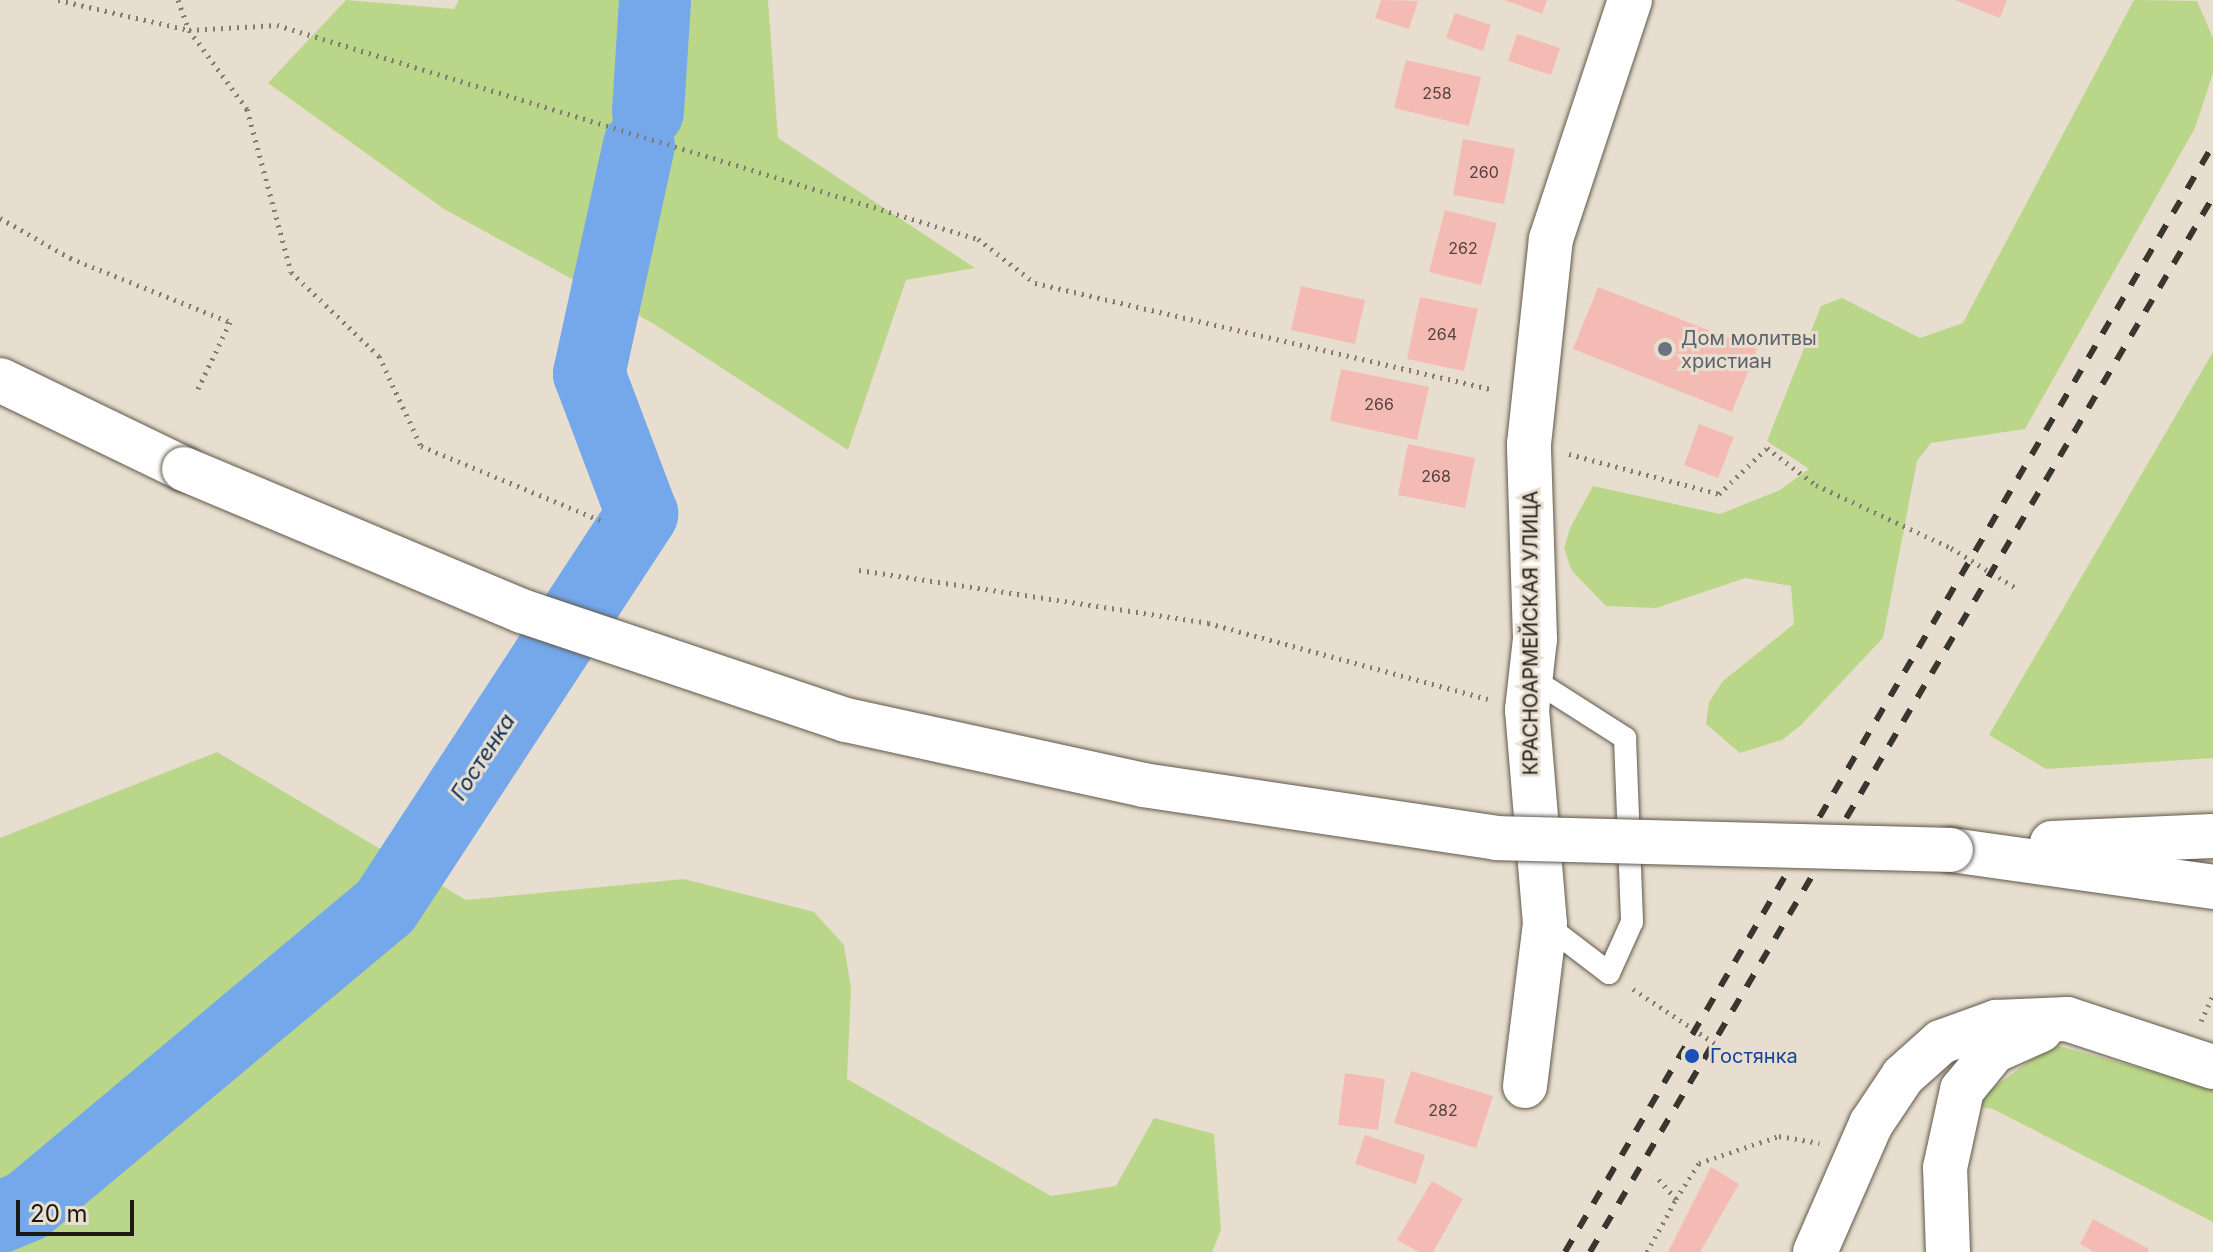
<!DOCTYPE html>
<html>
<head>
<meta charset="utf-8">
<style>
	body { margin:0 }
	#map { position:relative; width:2213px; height:1252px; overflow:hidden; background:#e8decf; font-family:Inter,sans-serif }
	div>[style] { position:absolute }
	.green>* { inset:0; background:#bad789 }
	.river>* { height:72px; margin:-36px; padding:0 36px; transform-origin:36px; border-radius:36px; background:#74a8ea }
	.building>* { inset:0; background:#f4bbb5 }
	.path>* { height:5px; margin-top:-2.5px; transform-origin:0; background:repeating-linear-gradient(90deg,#817b71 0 2px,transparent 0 8px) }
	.roads { filter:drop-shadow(0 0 2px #60584b) drop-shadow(0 0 2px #60584b) }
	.service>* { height:22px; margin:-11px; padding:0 11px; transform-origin:11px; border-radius:11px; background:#fff }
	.minor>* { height:44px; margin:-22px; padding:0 22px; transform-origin:22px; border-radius:22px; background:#fff }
	.primary>* { height:44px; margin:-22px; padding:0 22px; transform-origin:22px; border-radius:22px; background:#fff }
	.rail>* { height:6px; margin-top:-3px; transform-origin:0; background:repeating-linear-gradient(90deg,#39352f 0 14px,transparent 0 28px) }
	.bridges { filter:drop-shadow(0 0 2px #60584b) drop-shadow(0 0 2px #60584b) }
	.primary-bridge>* { height:44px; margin:-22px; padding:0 22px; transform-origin:22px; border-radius:22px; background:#fff }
	.dots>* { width:22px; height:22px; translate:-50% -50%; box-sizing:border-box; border:4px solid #e8decf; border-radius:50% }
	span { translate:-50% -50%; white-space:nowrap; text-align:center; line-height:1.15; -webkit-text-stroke:6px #e8decf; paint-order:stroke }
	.number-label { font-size:16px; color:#53423d }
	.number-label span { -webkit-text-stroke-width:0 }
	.worship-label { font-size:20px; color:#5b616d }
	.left { translate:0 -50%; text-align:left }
	.street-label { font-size:20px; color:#1d1a15 }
	.transit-label { font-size:20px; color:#164399 }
	.water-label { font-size:22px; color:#0b2e58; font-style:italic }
	.scale { position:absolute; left:16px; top:1200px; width:118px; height:36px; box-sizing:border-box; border:4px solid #1d1a15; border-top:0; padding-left:10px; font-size:24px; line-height:28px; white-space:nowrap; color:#1d1a15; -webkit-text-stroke:6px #e8decf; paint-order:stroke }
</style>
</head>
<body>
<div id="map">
	<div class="green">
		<i style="clip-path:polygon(346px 0,454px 9px,459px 0,768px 0,778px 138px,975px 268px,906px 280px,848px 450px,654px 324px,444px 209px,268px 83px)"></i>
		<i style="clip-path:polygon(2134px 0,2197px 1px,2213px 38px,2213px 73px,2195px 128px,2025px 429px,1931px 443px,1917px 461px,1883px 638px,1801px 725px,1782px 740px,1740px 753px,1706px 724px,1709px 702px,1723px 681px,1794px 624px,1791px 586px,1745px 578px,1656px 608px,1606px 606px,1572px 571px,1564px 549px,1570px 528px,1593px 486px,1720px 514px,1780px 490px,1809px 469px,1767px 441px,1821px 306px,1842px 298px,1920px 338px,1963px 323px)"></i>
		<i style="clip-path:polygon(2213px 352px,2213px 758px,2046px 769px,1989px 735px)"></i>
		<i style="clip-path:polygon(217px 752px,466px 900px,684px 879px,814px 912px,844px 945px,851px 988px,847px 1079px,1051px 1196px,1116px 1186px,1154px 1118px,1214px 1134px,1221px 1230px,1212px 1252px,0 1252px,0 838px)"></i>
		<i style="clip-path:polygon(2052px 1044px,2213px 1088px,2213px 1222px,1993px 1109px,1970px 1105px)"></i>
	</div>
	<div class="river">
		<i style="left:648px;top:112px;width:112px;rotate:-86.4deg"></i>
		<i style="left:0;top:1217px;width:29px;rotate:-22deg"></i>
		<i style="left:27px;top:1206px;width:466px;rotate:-39.9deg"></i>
		<i style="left:385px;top:907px;width:470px;rotate:-56.8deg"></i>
		<i style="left:642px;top:514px;width:150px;rotate:-110.7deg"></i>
		<i style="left:589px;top:374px;width:234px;rotate:-77.7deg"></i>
	</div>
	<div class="building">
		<i style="clip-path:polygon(1381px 0,1418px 1px,1409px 29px,1375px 18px)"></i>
		<i style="clip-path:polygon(1504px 0,1547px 0,1542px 14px)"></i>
		<i style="clip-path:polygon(1955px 0,2007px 0,2000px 18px)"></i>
		<i style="clip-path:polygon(1455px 13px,1491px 25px,1483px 51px,1446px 38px)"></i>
		<i style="clip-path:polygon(1517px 34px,1560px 48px,1551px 75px,1508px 61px)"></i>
		<i style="clip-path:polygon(1406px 60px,1481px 77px,1469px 126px,1394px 108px)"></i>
		<i style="clip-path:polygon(1463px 139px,1515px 149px,1504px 204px,1453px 195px)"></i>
		<i style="clip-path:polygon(1445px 210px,1497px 223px,1481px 285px,1429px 272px)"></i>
		<i style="clip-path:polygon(1301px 286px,1365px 300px,1355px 344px,1291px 330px)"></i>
		<i style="clip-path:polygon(1598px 287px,1757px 349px,1732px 412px,1573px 349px)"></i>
		<i style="clip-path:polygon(1420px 297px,1478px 309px,1464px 371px,1407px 359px)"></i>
		<i style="clip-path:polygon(1341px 369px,1429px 387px,1417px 440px,1330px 421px)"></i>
		<i style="clip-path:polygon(1699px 424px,1734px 437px,1718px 478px,1684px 465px)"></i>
		<i style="clip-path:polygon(1408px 444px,1475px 458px,1465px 508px,1398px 495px)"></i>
		<i style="clip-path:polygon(1411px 1071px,1493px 1096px,1476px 1148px,1394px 1123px)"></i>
		<i style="clip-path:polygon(1345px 1073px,1385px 1079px,1378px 1130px,1338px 1125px)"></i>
		<i style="clip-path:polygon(1365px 1135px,1425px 1155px,1416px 1184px,1355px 1164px)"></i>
		<i style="clip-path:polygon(1711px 1167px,1739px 1184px,1700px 1252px,1668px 1252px)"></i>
		<i style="clip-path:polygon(1432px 1181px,1463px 1199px,1433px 1252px,1419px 1252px,1397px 1240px)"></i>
		<i style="clip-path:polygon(2093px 1219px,2149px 1249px,2147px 1252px,2094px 1252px,2080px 1244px)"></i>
	</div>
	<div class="path">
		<i style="left:58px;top:0;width:134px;rotate:12.9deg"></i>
		<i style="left:189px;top:30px;width:88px;rotate:-3.3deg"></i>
		<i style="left:277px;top:25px;width:733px;rotate:16.98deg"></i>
		<i style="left:978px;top:239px;width:72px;rotate:37.7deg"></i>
		<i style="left:1035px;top:283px;width:471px;rotate:13.1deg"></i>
		<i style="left:178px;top:0;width:32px;rotate:70deg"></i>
		<i style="left:189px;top:30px;width:98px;rotate:53.7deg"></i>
		<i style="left:247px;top:109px;width:169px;rotate:74.9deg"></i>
		<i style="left:291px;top:272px;width:122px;rotate:43.7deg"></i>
		<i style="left:379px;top:356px;width:99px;rotate:65deg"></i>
		<i style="left:421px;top:446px;width:194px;rotate:22.5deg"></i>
		<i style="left:0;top:218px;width:81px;rotate:29.7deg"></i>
		<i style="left:70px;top:258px;width:172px;rotate:21.8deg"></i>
		<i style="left:230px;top:322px;width:76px;rotate:115.6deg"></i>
		<i style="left:1569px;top:454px;width:155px;rotate:14.9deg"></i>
		<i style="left:1719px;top:494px;width:66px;rotate:-43.8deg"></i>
		<i style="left:1767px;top:448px;width:61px;rotate:37.1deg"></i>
		<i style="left:1816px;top:485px;width:149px;rotate:25deg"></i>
		<i style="left:1951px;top:548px;width:76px;rotate:31.6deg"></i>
		<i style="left:859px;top:570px;width:353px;rotate:8.6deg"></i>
		<i style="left:1208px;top:623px;width:290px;rotate:15.2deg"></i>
		<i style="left:1633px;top:989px;width:114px;rotate:33.6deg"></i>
		<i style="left:2201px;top:1021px;width:29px;rotate:-65deg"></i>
		<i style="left:1676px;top:1199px;width:43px;rotate:-57.4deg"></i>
		<i style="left:1699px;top:1163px;width:84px;rotate:-18.6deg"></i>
		<i style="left:1779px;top:1136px;width:41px;rotate:9.9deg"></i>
		<i style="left:1647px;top:1252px;width:60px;rotate:-61.3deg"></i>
		<i style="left:1676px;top:1199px;width:32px;rotate:-131deg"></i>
	</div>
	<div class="roads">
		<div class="service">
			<i style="left:1534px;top:680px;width:108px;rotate:32.5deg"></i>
			<i style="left:1625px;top:738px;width:184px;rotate:87.8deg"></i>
			<i style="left:1632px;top:922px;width:56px;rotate:114.3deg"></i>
			<i style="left:1609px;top:973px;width:81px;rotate:-142.6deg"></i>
		</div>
		<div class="minor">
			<i style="left:1525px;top:1086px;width:163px;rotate:-83deg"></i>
			<i style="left:1545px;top:924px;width:215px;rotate:-94.8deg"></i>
			<i style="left:1527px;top:710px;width:71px;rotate:-83.6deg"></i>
			<i style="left:1535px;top:639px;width:195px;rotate:-91.8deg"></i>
			<i style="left:1529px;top:444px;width:206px;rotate:-83.9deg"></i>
			<i style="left:1551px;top:239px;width:252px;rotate:-71.7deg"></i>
			<i style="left:1815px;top:1252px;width:140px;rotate:-66.4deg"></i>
			<i style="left:1871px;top:1124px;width:58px;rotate:-56.3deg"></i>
			<i style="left:1903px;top:1076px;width:51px;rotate:-41.8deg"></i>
			<i style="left:1941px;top:1042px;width:59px;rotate:-20deg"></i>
			<i style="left:1996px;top:1022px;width:71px;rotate:-2.4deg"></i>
			<i style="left:2067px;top:1019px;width:154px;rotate:18.2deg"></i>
			<i style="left:1948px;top:1252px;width:84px;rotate:-92deg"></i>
			<i style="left:1945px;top:1168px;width:80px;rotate:-77.7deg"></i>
			<i style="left:1962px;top:1090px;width:50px;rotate:-50.6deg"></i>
			<i style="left:1994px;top:1051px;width:51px;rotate:-24.1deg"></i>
		</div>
		<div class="primary">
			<i style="left:0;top:380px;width:204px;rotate:25.8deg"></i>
			<i style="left:2052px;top:843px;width:161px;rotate:-2.5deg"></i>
			<i style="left:1951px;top:850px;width:265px;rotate:8deg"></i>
		</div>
	</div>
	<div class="rail">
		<i style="left:1565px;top:1252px;width:1283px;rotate:-59.66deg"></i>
		<i style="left:1590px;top:1252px;width:1225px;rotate:-59.44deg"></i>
	</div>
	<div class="bridges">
		<div class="primary-bridge">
			<i style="left:184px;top:469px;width:367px;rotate:22.8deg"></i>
			<i style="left:522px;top:611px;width:342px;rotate:18.6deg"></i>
			<i style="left:846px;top:720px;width:304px;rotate:12.3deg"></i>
			<i style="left:1143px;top:785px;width:357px;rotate:8.5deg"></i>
			<i style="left:1496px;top:838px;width:455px;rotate:1.5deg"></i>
		</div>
	</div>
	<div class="dots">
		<i style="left:1665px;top:349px;background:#6b7280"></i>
		<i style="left:1692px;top:1056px;background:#1a4fb4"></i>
	</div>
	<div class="number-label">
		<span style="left:1437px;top:93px">258</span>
		<span style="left:1484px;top:172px">260</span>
		<span style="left:1463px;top:248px">262</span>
		<span style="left:1442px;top:334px">264</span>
		<span style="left:1379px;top:404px">266</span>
		<span style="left:1436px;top:476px">268</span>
		<span style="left:1443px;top:1110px">282</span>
	</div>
	<div class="worship-label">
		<span class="left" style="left:1681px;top:350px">Дом молитвы<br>христиан</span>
	</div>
	<div class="street-label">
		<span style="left:1531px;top:633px;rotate:-90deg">КРАСНОАРМЕЙСКАЯ УЛИЦА</span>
	</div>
	<div class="transit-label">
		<span class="left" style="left:1710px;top:1056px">Гостянка</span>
	</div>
	<div class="water-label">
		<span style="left:483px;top:757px;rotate:-57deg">Гостенка</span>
	</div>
	<div class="scale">20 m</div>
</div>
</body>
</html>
